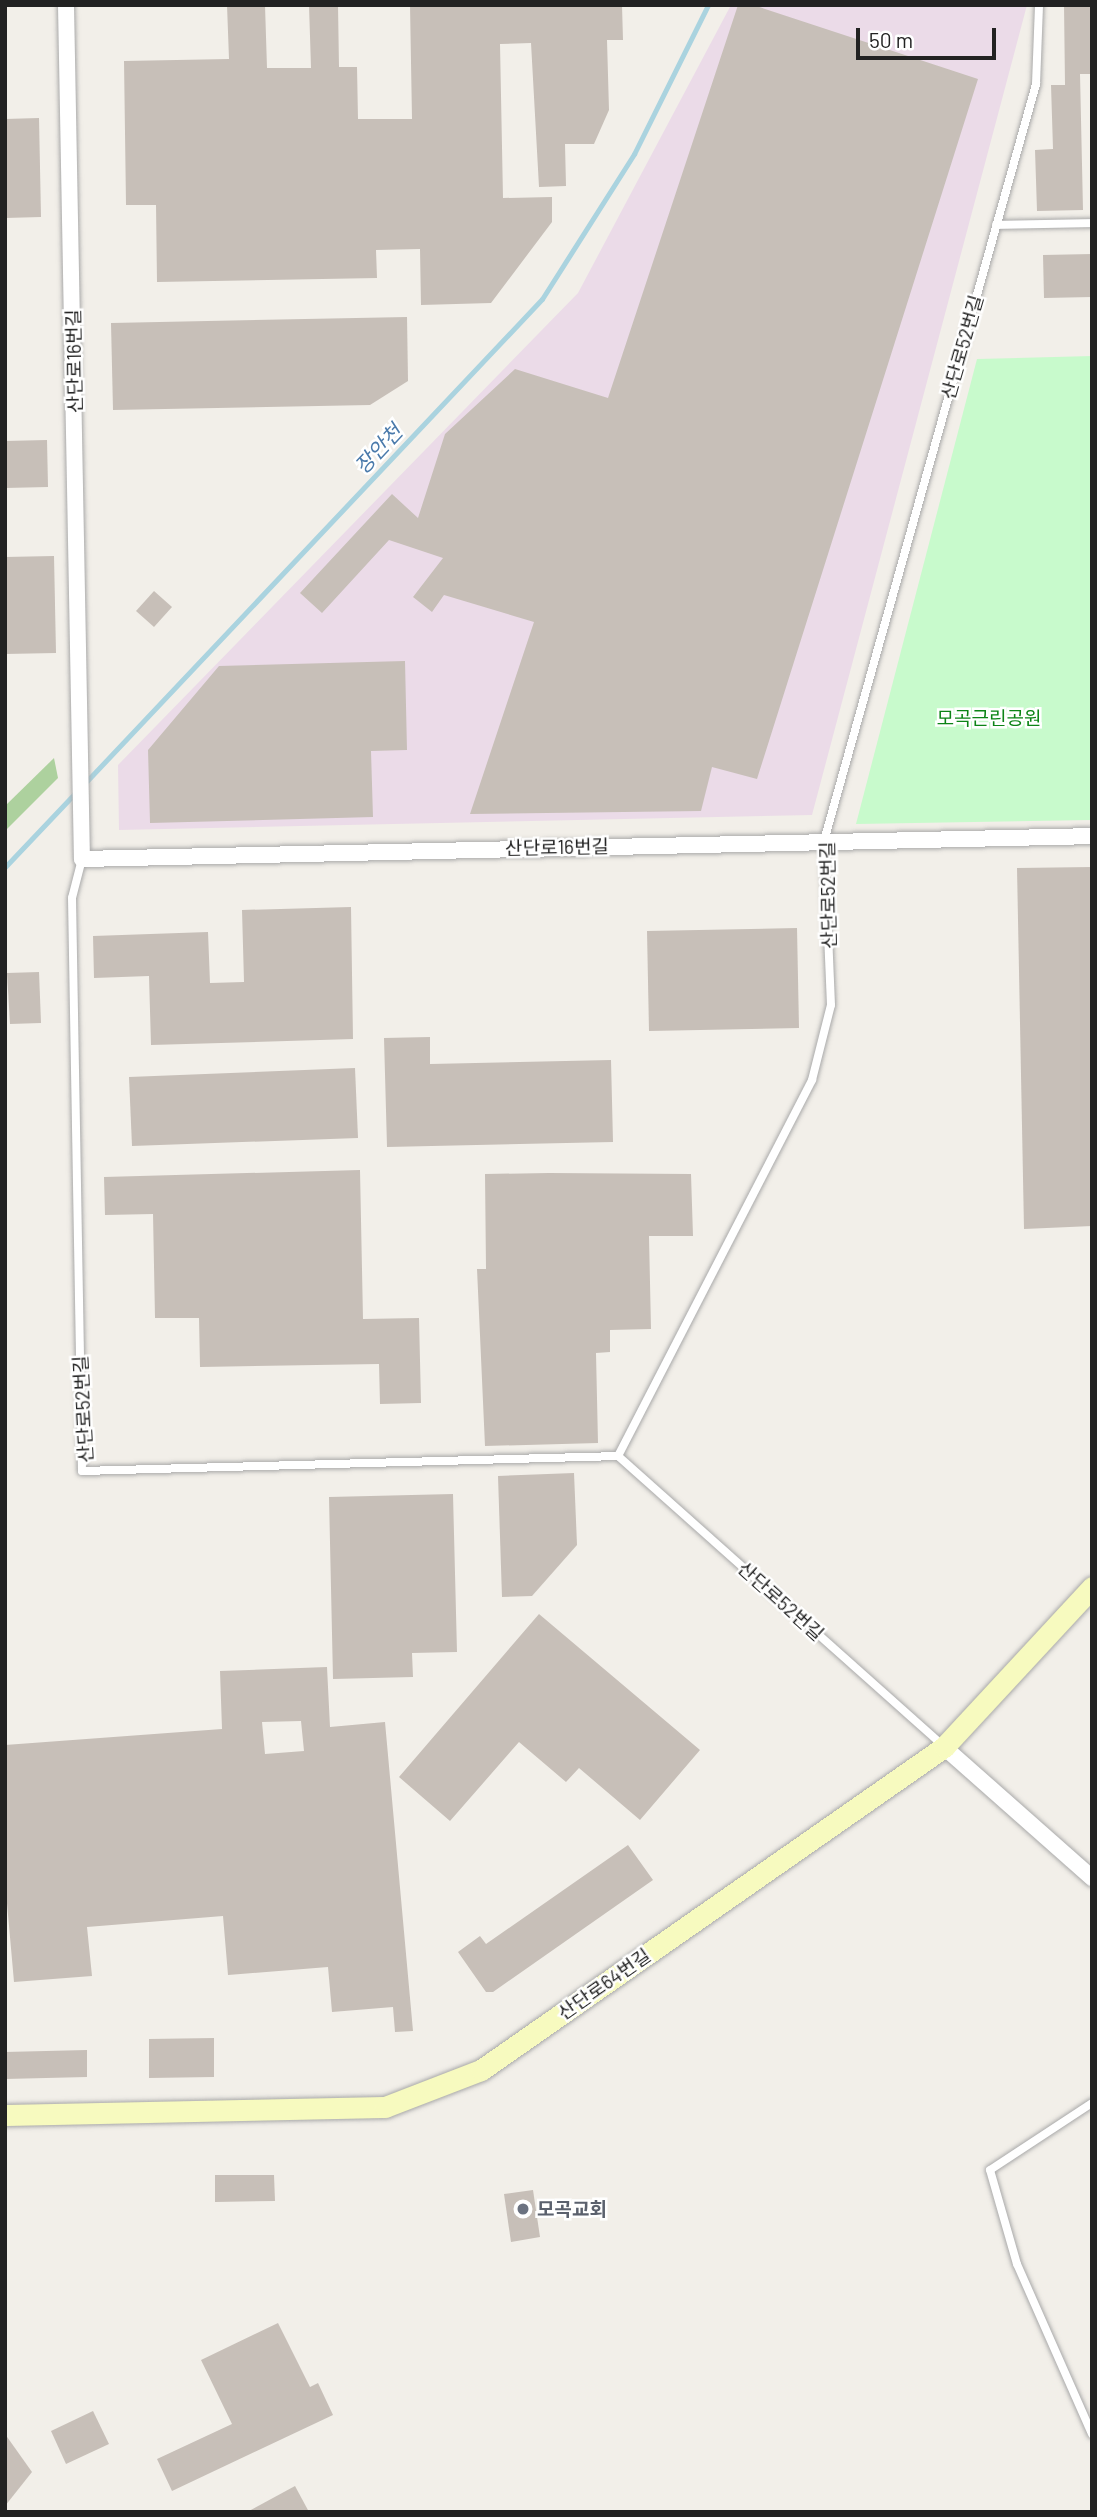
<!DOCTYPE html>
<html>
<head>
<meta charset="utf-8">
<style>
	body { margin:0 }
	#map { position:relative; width:1097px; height:2517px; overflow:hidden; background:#f2efe9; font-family:Barlow,"Noto Sans KR",sans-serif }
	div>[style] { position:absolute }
	.industrial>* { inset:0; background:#ebdbe8 }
	.forest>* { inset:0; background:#add19e }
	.park>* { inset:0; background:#c8facc }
	.stream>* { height:5px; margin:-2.5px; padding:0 2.5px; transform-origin:2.5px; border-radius:2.5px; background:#aad3df }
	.building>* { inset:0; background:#c7bfb8 }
	.roads { filter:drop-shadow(0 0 2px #a9a9a9) drop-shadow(0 0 2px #a9a9a9) }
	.lane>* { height:8px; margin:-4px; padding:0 4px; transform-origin:4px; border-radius:4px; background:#fff }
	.street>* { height:16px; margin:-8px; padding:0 8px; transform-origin:8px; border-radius:8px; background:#fff }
	.secondary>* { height:21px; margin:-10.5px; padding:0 10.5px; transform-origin:10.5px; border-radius:10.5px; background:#f7fabf }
	.dots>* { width:19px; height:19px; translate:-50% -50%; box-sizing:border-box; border:4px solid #fff; border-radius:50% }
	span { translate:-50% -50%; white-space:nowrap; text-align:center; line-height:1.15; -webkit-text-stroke:5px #fff; paint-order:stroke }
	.street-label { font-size:19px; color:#222 }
	.park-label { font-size:19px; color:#0c8416 }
	.worship-label { font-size:19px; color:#5b616d; font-weight:700 }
	.left { translate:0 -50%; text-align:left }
	.water-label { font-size:21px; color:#4a7aab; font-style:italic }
	.frame { position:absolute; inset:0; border:7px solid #222; pointer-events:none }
	.scale { position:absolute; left:856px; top:28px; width:140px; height:32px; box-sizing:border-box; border:4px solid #222; border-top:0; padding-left:9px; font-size:21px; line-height:24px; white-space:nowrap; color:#222; -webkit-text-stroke:5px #fff; paint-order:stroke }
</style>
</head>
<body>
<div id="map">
	<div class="industrial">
		<i style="clip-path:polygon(731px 5px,1027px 5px,812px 815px,119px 830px,118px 765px,578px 293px)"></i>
	</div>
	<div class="forest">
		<i style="clip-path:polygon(54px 758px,58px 778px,5px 831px,5px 806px)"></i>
	</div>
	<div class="park">
		<i style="clip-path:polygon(1092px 356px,1092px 820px,856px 824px,977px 359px)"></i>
	</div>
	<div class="stream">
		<i style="left:84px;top:784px;width:667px;rotate:-46.64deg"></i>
		<i style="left:542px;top:299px;width:172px;rotate:-57.6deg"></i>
		<i style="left:634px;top:154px;width:166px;rotate:-63.6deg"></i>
		<i style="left:5px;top:867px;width:105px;rotate:-46.5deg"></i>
	</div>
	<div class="building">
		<i style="clip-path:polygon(227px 5px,265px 5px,267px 68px,311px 68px,309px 5px,338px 5px,339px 67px,357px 67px,358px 119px,412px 119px,410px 5px,622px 5px,623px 40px,607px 40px,609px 110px,594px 144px,565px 144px,566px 186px,539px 187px,531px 43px,500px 44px,503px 198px,552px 197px,552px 222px,491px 303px,421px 305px,420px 249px,376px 250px,377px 278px,157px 282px,156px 205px,126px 205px,124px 61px,229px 59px)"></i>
		<i style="clip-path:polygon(738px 5px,753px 5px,978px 79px,757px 779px,712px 767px,701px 811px,470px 814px,534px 622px,444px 595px,432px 612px,413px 597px,443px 558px,389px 540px,322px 613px,300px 593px,392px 494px,418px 518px,445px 434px,515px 369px,608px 398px)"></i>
		<i style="clip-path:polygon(1064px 5px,1092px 5px,1092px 74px,1080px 74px,1083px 210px,1037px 211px,1035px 150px,1053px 149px,1051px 85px,1065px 85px)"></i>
		<i style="clip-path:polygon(39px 118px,41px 217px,5px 218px,5px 119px)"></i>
		<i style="clip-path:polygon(1092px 254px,1092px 297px,1044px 298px,1043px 255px)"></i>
		<i style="clip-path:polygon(407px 317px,408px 381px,370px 405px,113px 410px,111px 323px)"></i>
		<i style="clip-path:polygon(47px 440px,48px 487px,5px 488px,5px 441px)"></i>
		<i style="clip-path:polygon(54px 556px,56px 653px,5px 654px,5px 557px)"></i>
		<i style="clip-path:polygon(154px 591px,172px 607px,154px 627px,136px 611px)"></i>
		<i style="clip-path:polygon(405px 661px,407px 750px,371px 751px,373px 817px,150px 823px,148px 750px,219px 666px)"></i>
		<i style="clip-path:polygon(1092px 867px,1092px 1226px,1024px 1229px,1017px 868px)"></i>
		<i style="clip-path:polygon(351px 907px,353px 1039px,151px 1045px,149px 976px,94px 978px,93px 936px,208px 932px,210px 983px,244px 982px,242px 910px)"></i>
		<i style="clip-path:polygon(797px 928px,799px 1028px,649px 1031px,647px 931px)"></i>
		<i style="clip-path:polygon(39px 972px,41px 1023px,10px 1024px,7px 973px)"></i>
		<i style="clip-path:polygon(430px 1037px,430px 1064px,611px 1060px,613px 1142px,387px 1147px,384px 1038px)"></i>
		<i style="clip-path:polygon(355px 1068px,358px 1138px,132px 1146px,129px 1077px)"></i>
		<i style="clip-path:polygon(360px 1170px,363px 1319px,419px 1318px,421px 1403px,380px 1404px,379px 1364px,200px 1367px,199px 1318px,155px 1318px,153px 1214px,105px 1215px,104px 1177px)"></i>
		<i style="clip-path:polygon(549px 1173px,691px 1174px,693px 1236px,649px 1236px,651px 1329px,610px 1330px,610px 1352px,596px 1353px,598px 1443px,485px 1446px,477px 1269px,486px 1269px,485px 1174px)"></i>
		<i style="clip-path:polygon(574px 1473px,577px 1545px,532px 1596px,502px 1597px,498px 1476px)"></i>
		<i style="clip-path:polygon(453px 1494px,457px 1652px,412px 1653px,413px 1677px,333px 1679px,329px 1497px)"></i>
		<i style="clip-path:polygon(539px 1614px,700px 1750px,640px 1820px,579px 1768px,566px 1782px,519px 1742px,450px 1821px,399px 1777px)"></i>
		<i style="clip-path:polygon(evenodd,327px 1667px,330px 1727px,385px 1722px,413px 2031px,395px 2032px,393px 2007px,332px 2012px,328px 1967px,228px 1975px,223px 1916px,87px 1927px,92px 1976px,14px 1982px,5px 1881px,5px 1745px,222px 1729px,220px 1671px,327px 1667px,301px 1721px,304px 1751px,265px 1754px,262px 1722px,301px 1721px)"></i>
		<i style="clip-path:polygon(628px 1845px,653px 1880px,493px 1992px,486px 1992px,458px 1952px,480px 1936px,486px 1944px)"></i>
		<i style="clip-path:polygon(214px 2038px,214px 2077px,149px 2078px,149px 2039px)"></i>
		<i style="clip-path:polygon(87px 2050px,87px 2077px,5px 2079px,5px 2052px)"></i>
		<i style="clip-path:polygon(215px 2175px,274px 2175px,275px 2201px,215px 2202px)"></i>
		<i style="clip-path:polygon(533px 2190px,540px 2237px,511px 2242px,504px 2194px)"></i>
		<i style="clip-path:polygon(278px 2323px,310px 2387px,318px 2383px,333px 2415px,172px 2491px,157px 2459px,232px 2424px,201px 2360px)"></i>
		<i style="clip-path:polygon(93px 2411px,109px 2444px,66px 2464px,51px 2431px)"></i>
		<i style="clip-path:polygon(5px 2434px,32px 2472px,5px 2506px)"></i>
		<i style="clip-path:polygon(295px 2486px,309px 2512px,247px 2512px)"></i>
	</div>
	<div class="roads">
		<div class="lane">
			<i style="left:996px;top:225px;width:96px;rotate:-1.2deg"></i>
			<i style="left:82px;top:859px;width:40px;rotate:104.4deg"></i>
			<i style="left:72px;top:898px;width:573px;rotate:89deg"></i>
			<i style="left:82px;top:1471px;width:536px;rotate:-1.6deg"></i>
			<i style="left:618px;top:1456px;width:423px;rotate:-62.7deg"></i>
			<i style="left:812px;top:1080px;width:77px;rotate:-75.8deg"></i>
			<i style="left:831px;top:1005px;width:164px;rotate:-92.4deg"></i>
			<i style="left:824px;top:841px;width:786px;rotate:-74.35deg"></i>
			<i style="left:1036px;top:84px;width:79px;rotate:-87.8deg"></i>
			<i style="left:618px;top:1456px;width:434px;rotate:41.7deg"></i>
			<i style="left:1092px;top:2103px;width:122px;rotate:146.7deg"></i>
			<i style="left:990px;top:2170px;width:98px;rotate:74deg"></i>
			<i style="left:1017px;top:2264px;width:186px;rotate:66.2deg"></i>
		</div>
		<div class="street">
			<i style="left:66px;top:5px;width:854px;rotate:88.93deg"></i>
			<i style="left:82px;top:859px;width:1010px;rotate:-1.3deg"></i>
			<i style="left:944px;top:1747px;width:198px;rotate:41.5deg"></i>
		</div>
		<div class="secondary">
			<i style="left:5px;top:2115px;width:380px;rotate:-1.2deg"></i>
			<i style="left:385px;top:2107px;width:103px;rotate:-21.1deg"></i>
			<i style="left:481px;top:2070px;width:565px;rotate:-34.9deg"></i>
			<i style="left:944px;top:1747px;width:218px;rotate:-47.2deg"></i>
		</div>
	</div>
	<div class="dots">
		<i style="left:523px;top:2209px;background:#6b7280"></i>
	</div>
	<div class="street-label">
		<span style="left:962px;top:347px;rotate:-74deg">산단로52번길</span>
		<span style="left:74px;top:361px;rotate:-91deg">산단로16번길</span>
		<span style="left:557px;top:847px;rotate:-1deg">산단로16번길</span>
		<span style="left:828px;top:895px;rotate:-91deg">산단로52번길</span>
		<span style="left:83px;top:1409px;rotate:-93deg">산단로52번길</span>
		<span style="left:781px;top:1601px;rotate:42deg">산단로52번길</span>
		<span style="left:604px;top:1984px;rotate:-35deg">산단로64번길</span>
	</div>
	<div class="park-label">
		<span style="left:989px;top:718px">모곡근린공원</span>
	</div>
	<div class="worship-label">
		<span class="left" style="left:537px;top:2209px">모곡교회</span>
	</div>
	<div class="water-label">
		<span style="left:378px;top:449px;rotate:-47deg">장안천</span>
	</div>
	<div class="frame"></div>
	<div class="scale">50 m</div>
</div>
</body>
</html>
